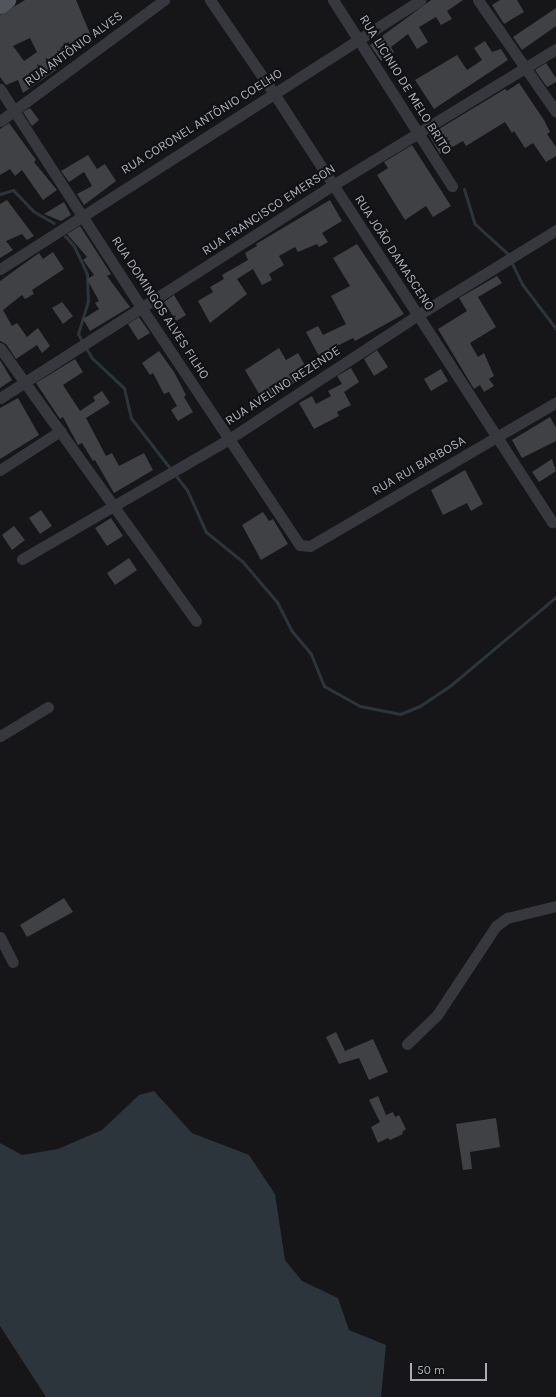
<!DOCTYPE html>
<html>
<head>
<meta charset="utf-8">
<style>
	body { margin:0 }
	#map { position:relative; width:556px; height:1397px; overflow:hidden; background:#161618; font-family:Karla,sans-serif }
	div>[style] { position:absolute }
	.water>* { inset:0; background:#2c353c }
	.stream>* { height:3px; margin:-1.5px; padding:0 1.5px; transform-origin:1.5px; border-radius:1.5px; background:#2c353c }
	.building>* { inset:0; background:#404145 }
	.minor>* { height:11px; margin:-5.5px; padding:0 5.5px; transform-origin:5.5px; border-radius:5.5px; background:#37383d }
	.primary>* { height:17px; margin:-8.5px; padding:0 8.5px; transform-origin:8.5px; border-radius:8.5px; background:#53555c }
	span { translate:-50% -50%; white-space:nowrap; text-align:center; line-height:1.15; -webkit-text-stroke:4px #111113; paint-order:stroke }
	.street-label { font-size:13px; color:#a8adb8 }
	.scale { position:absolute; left:410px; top:1363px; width:77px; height:18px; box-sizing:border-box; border:2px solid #a8adb8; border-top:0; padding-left:5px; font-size:12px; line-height:14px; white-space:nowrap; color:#a8adb8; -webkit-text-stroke:3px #111113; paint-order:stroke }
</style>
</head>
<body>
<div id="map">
	<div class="water">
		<i style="clip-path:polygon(154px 1091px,192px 1133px,249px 1155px,275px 1194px,285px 1260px,302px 1281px,338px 1298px,349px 1330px,386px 1345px,381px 1397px,46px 1397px,0 1326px,0 1143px,22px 1155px,58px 1149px,102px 1130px,139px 1095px)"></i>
	</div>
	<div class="stream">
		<i style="left:464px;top:189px;width:37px;rotate:73deg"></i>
		<i style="left:475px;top:224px;width:43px;rotate:42.2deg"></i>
		<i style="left:507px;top:253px;width:34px;rotate:64deg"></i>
		<i style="left:522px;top:284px;width:56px;rotate:52.9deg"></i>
		<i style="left:0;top:194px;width:14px;rotate:-17deg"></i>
		<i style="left:13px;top:190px;width:29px;rotate:46deg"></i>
		<i style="left:33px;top:211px;width:24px;rotate:30deg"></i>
		<i style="left:65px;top:236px;width:13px;rotate:48deg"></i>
		<i style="left:74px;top:246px;width:31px;rotate:65deg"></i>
		<i style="left:87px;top:274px;width:27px;rotate:88deg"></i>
		<i style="left:88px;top:301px;width:34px;rotate:107deg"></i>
		<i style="left:78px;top:334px;width:28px;rotate:60deg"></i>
		<i style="left:92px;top:358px;width:44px;rotate:43.2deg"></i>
		<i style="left:124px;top:388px;width:31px;rotate:77deg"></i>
		<i style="left:131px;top:418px;width:91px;rotate:52.1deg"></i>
		<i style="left:187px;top:490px;width:46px;rotate:65.7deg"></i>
		<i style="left:206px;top:532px;width:46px;rotate:38.9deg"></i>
		<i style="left:242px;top:561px;width:54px;rotate:49.5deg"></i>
		<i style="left:277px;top:602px;width:31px;rotate:63deg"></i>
		<i style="left:291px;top:630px;width:31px;rotate:50deg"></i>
		<i style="left:311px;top:654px;width:35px;rotate:68deg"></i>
		<i style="left:324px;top:686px;width:41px;rotate:29.1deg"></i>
		<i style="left:360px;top:706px;width:41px;rotate:11.3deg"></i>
		<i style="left:400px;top:714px;width:22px;rotate:-22deg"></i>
		<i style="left:420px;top:706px;width:37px;rotate:-34deg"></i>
		<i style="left:451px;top:685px;width:137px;rotate:-40deg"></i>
	</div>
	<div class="building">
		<i style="clip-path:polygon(evenodd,25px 0,76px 0,91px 36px,81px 40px,83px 45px,51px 63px,56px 70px,23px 93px,18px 80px,6px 85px,0 77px,0 15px,25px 0,30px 38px,37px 52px,24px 61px,13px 46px,30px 38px)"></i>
		<i style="clip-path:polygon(431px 0,463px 0,447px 11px,452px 19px,441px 25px,436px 17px,419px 27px,428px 42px,417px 49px,408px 34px,391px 47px,394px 52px,381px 61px,370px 45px)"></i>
		<i style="clip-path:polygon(500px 0,517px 0,524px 12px,504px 24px,492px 5px)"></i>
		<i style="clip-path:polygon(556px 8px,556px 26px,522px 50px,513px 37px)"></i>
		<i style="clip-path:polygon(485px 41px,492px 52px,501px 49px,508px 60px,434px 109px,415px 80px,457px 55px,467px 70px,482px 60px,474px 48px)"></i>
		<i style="clip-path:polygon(546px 63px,556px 78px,556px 82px,547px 87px,535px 70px)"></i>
		<i style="clip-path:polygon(519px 83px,544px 120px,550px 132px,547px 134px,556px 147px,556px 156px,546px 162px,533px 143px,525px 148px,514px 131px,512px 133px,505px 122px,466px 146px,463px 141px,440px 154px,429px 135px,505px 89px,507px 91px)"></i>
		<i style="clip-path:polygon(30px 108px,39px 120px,32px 126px,23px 112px)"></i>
		<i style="clip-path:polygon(9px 123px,36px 160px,34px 162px,57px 190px,43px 200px,22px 170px,15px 176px,10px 169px,0 175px,0 129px)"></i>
		<i style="clip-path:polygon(412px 145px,451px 206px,433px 217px,426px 206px,405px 220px,377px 175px,388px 168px,384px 162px)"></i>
		<i style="clip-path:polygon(88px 155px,97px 169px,105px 164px,116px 181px,84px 205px,77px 194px,92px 186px,84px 172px,69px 182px,61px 171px)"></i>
		<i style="clip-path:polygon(7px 200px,34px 236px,27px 240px,22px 234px,6px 241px,13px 250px,0 258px,0 204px)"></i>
		<i style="clip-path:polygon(330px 200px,342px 221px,322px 233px,328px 242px,319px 247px,317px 244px,298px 252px,295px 247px,279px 256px,284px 265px,269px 274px,272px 280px,262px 285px,253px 269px,237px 279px,247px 294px,210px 323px,198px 301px,213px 292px,210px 287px,224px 279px,222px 275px,248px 260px,245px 253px,257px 246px,256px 244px)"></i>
		<i style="clip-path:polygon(64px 202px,71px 215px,61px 221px,44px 214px)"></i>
		<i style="clip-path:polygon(80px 226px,111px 274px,107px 276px,130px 307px,90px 331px,83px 319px,99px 309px,95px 303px,99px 301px,87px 279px,94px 275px,83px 260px,87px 257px,67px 234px)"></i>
		<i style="clip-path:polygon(357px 244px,404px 314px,355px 341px,353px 338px,331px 349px,332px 351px,320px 358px,306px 332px,318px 326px,323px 335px,346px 324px,331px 296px,350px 286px,333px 258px)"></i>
		<i style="clip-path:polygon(53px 252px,64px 269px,32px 290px,34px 294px,25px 299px,22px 295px,3px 310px,12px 326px,17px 323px,27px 337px,38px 328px,50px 346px,42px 353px,37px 345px,16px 359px,6px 344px,0 341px,0 281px,39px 253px,43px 259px)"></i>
		<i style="clip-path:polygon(497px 276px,502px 283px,478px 297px,496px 327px,470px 343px,478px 357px,484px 353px,494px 376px,489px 379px,494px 386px,484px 392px,480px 385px,474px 389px,438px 329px,467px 311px,459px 298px)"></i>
		<i style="clip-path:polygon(174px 295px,186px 315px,176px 321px,164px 302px)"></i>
		<i style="clip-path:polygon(62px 302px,73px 316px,63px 324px,52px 308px)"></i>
		<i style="clip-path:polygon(139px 317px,150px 333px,138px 340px,128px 324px)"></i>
		<i style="clip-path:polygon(279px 348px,286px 360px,298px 353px,308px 371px,296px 377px,298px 381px,262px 399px,245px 370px)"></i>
		<i style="clip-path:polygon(377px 350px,388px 367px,374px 376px,364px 359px)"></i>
		<i style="clip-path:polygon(159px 351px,174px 372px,186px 395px,184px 397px,193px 412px,178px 421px,171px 410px,177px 406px,169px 392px,164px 394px,153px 373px,150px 375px,142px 363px)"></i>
		<i style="clip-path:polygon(75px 359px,83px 372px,63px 385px,80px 411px,95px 401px,93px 397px,102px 391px,110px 403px,86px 418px,106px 456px,112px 453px,119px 466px,144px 453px,153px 470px,114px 493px,95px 460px,93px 461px,82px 443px,78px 445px,63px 417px,60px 419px,36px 383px)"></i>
		<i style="clip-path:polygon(0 360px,12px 380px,0 388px)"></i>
		<i style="clip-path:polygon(351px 368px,359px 382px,344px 392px,351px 405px,337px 412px,339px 416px,314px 429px,299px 403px,312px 396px,316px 404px,331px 396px,328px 391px,342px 384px,337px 376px)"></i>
		<i style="clip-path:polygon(441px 369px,448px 381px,431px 391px,424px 379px)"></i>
		<i style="clip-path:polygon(18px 398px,39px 435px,0 459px,0 408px)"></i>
		<i style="clip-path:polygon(550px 417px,556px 428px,556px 441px,522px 458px,512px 440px)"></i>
		<i style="clip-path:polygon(552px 459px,556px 471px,539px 482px,532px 472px)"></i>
		<i style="clip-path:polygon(465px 470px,483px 504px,471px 511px,467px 503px,443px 515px,431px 490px)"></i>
		<i style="clip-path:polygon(41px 510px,52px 526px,40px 534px,29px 518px)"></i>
		<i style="clip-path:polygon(263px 512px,269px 521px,273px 519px,288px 544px,261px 560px,242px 525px)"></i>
		<i style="clip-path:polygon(111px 518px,123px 536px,107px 546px,95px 528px)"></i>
		<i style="clip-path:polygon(14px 526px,25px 540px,12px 550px,2px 535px)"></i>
		<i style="clip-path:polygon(129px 558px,137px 570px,115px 585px,107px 573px)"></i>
		<i style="clip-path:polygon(64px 898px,73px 912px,27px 937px,20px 925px)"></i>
		<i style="clip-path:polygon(336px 1032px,345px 1051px,373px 1039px,388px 1072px,369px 1080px,359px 1058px,339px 1064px,326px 1037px)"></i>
		<i style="clip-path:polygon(378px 1096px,386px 1115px,393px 1112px,395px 1117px,399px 1115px,406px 1129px,402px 1132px,403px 1134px,390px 1140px,388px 1138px,378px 1143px,371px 1127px,380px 1122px,369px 1100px)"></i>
		<i style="clip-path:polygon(496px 1118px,500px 1147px,470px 1152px,472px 1169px,463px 1170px,456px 1124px)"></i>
	</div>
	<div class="minor">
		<i style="left:210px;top:0;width:112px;rotate:55.6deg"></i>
		<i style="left:273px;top:92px;width:513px;rotate:57.02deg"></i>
		<i style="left:333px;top:0;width:221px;rotate:57.4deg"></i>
		<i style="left:478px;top:0;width:136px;rotate:55.1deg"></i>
		<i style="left:0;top:89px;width:260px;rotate:57.1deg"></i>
		<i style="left:141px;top:307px;width:286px;rotate:56.3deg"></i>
		<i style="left:300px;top:545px;width:10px;rotate:6deg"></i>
		<i style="left:310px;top:546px;width:285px;rotate:-30.3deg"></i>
		<i style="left:0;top:121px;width:204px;rotate:-36.4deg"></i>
		<i style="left:0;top:269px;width:499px;rotate:-32.6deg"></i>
		<i style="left:0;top:348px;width:336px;rotate:54.3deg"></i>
		<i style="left:0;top:398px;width:395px;rotate:-32.6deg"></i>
		<i style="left:333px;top:185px;width:261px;rotate:-31.4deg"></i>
		<i style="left:0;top:470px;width:72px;rotate:-33deg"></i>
		<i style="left:22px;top:559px;width:239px;rotate:-30.1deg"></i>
		<i style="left:229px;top:439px;width:226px;rotate:-33.3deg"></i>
		<i style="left:418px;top:315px;width:162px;rotate:-31.6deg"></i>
		<i style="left:0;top:736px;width:56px;rotate:-31.1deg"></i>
		<i style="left:0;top:937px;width:28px;rotate:63deg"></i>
		<i style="left:407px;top:1044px;width:42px;rotate:-44deg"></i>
		<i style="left:437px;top:1015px;width:107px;rotate:-56.5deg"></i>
		<i style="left:496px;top:926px;width:14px;rotate:-36deg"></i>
		<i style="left:507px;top:918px;width:50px;rotate:-13.8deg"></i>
	</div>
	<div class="primary">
		<i style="left:0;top:5px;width:9px;rotate:-36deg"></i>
	</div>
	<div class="street-label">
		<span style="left:74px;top:49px;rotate:-36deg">RUA ANTÔNIO ALVES</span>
		<span style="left:405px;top:85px;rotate:58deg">RUA LICINIO DE MELO BRITO</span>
		<span style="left:202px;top:122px;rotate:-32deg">RUA CORONEL ANTÔNIO COELHO</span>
		<span style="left:269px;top:210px;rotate:-33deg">RUA FRANCISCO EMERSON</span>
		<span style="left:394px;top:253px;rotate:57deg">RUA JOÃO DAMASCENO</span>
		<span style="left:160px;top:308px;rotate:57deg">RUA DOMINGOS ALVES FILHO</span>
		<span style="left:283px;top:386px;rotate:-33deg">RUA AVELINO REZENDE</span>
		<span style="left:419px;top:466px;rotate:-30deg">RUA RUI BARBOSA</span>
	</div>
	<div class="scale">50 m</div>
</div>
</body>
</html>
